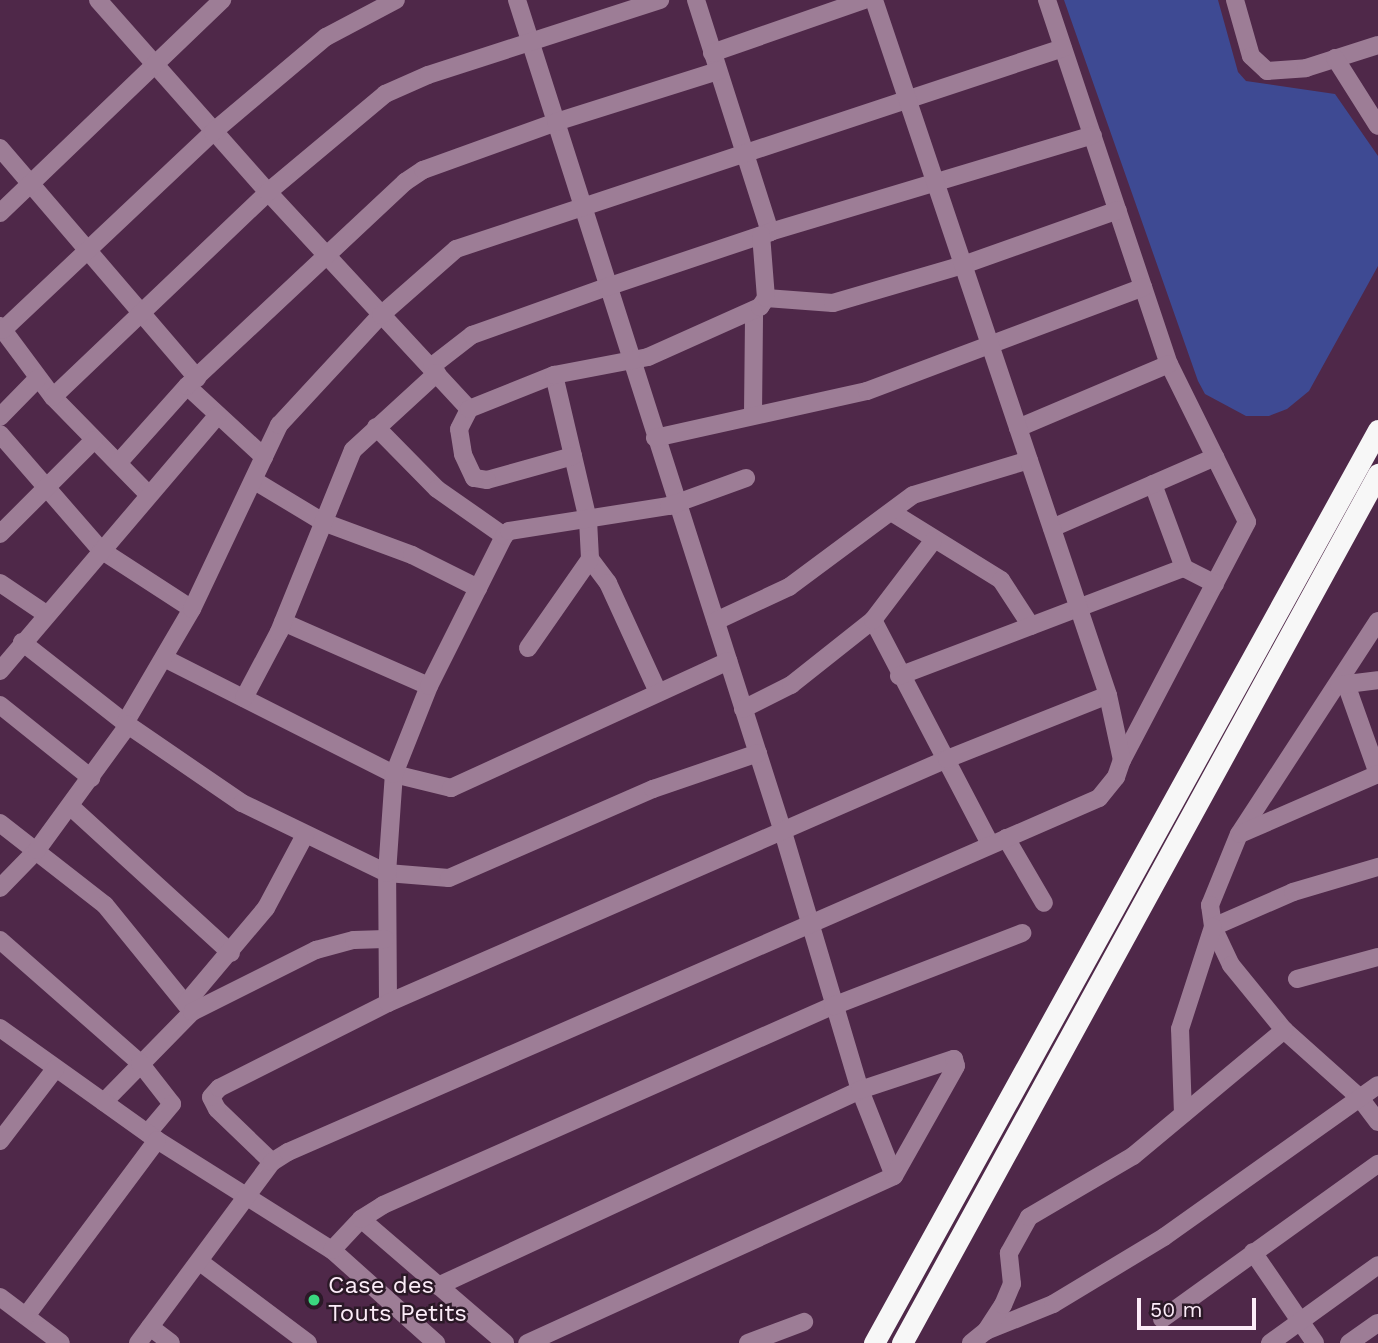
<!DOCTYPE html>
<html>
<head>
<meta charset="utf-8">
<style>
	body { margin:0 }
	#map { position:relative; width:1378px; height:1343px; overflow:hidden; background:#4f2849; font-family:"Work Sans",sans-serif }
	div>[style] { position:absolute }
	.water>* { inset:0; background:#3e4a93 }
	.minor>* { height:18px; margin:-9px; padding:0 9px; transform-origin:9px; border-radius:9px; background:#9d7d96 }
	.highway>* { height:21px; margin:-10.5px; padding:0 10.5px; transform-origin:10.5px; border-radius:10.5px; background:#f7f7f7 }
	.dots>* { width:19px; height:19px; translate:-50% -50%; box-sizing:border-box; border:4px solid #2b1927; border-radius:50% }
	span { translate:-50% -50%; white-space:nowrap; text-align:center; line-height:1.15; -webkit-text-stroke:5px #2b1927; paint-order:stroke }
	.poi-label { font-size:24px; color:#fcecf8 }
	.left { translate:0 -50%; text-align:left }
	.scale { position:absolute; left:1137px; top:1298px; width:119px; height:32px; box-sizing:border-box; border:4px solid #fcecf8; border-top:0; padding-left:9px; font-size:21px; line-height:24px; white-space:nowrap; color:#fcecf8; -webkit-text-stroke:5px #2b1927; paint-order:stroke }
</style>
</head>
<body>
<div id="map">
	<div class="water">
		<i style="clip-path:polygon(1064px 0,1218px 0,1238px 72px,1246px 81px,1335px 94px,1378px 156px,1378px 266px,1309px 391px,1287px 409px,1269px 416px,1246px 416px,1205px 394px,1198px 381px)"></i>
	</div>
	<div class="minor">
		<i style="left:98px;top:0;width:256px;rotate:48.5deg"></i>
		<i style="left:268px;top:192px;width:296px;rotate:47.2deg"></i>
		<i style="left:517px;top:0;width:873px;rotate:72.27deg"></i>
		<i style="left:783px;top:832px;width:269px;rotate:73.4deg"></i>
		<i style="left:860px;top:1090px;width:92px;rotate:68.4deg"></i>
		<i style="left:894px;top:1176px;width:403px;rotate:155.5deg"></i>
		<i style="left:696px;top:0;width:244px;rotate:72.3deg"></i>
		<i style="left:1047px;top:0;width:384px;rotate:71.5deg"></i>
		<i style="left:1169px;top:364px;width:176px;rotate:63.7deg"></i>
		<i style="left:1247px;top:522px;width:269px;rotate:117.7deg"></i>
		<i style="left:1235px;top:0;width:58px;rotate:74.1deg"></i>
		<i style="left:1251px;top:56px;width:22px;rotate:43deg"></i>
		<i style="left:1267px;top:71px;width:39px;rotate:-4deg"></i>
		<i style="left:1306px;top:68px;width:76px;rotate:-17.7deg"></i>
		<i style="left:712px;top:53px;width:161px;rotate:-19.2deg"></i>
		<i style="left:1335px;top:58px;width:80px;rotate:57.7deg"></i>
		<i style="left:0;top:148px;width:303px;rotate:49.4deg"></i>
		<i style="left:0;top:213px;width:308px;rotate:-43.8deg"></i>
		<i style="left:766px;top:298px;width:67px;rotate:4.3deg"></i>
		<i style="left:833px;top:303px;width:135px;rotate:-16.3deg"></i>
		<i style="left:963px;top:265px;width:164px;rotate:-19.5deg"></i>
		<i style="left:0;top:326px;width:89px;rotate:53.3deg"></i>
		<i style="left:53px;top:397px;width:137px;rotate:45.6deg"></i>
		<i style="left:3px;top:330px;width:289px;rotate:-43.3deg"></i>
		<i style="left:213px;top:132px;width:148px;rotate:-40.1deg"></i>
		<i style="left:326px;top:37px;width:79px;rotate:-27.9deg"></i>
		<i style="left:432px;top:366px;width:51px;rotate:-37.8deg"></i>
		<i style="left:472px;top:335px;width:143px;rotate:-19.6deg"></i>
		<i style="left:607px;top:287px;width:172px;rotate:-18.6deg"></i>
		<i style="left:770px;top:232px;width:337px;rotate:-16.7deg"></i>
		<i style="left:554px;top:375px;width:149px;rotate:76.8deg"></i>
		<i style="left:588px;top:520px;width:39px;rotate:87deg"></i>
		<i style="left:590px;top:559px;width:30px;rotate:53deg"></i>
		<i style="left:608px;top:583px;width:118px;rotate:65.4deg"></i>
		<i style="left:187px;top:386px;width:105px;rotate:42.7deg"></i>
		<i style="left:53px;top:397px;width:297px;rotate:-43.6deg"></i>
		<i style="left:268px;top:192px;width:153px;rotate:-39.9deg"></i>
		<i style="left:385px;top:94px;width:47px;rotate:-23.8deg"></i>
		<i style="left:428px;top:75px;width:244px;rotate:-17.9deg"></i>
		<i style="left:753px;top:414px;width:104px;rotate:-89.4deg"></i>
		<i style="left:0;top:417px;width:54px;rotate:-45.7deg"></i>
		<i style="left:376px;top:427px;width:87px;rotate:45.5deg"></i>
		<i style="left:437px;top:489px;width:82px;rotate:35deg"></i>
		<i style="left:1018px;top:428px;width:164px;rotate:-23deg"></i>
		<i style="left:0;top:434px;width:154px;rotate:49deg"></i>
		<i style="left:101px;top:550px;width:108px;rotate:33deg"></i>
		<i style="left:655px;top:438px;width:217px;rotate:-12.5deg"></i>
		<i style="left:867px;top:391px;width:295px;rotate:-20.6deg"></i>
		<i style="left:573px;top:456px;width:89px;rotate:164.4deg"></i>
		<i style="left:487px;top:480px;width:13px;rotate:-171deg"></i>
		<i style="left:474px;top:478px;width:26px;rotate:-115deg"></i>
		<i style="left:463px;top:454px;width:25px;rotate:-99deg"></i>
		<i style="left:459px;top:429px;width:22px;rotate:-63deg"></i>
		<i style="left:469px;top:409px;width:92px;rotate:-21.8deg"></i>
		<i style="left:554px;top:375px;width:96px;rotate:-10.8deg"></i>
		<i style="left:648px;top:357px;width:123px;rotate:-24.1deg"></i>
		<i style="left:760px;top:307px;width:11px;rotate:-56deg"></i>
		<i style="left:766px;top:298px;width:63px;rotate:-94.5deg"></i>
		<i style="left:119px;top:462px;width:102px;rotate:-48.2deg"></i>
		<i style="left:187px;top:386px;width:299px;rotate:-43.1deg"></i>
		<i style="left:405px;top:182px;width:22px;rotate:-34deg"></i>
		<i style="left:423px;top:170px;width:141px;rotate:-19.8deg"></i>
		<i style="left:556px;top:122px;width:170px;rotate:-17.5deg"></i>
		<i style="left:255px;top:481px;width:79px;rotate:31.1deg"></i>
		<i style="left:323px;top:522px;width:95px;rotate:20.3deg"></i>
		<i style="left:412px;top:555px;width:74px;rotate:26.6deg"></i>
		<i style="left:1153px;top:484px;width:90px;rotate:69.7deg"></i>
		<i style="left:1184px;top:568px;width:35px;rotate:27deg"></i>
		<i style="left:893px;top:513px;width:127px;rotate:31.8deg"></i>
		<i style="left:1001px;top:580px;width:55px;rotate:56.9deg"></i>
		<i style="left:1052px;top:528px;width:178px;rotate:-23.5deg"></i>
		<i style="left:0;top:534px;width:133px;rotate:-45deg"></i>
		<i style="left:0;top:583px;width:55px;rotate:34deg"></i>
		<i style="left:873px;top:620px;width:253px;rotate:62.4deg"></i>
		<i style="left:716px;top:621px;width:81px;rotate:-25deg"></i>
		<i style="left:789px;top:587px;width:154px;rotate:-36.6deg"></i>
		<i style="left:913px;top:495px;width:121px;rotate:-16.8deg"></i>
		<i style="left:1378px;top:621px;width:254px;rotate:123.1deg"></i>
		<i style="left:1239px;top:834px;width:77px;rotate:112.2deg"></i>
		<i style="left:1210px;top:905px;width:22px;rotate:82deg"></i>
		<i style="left:1213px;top:927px;width:42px;rotate:64.7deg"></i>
		<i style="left:1231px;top:965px;width:84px;rotate:50.8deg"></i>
		<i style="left:1284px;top:1030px;width:102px;rotate:41.8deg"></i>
		<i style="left:1360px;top:1098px;width:30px;rotate:53deg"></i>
		<i style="left:283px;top:622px;width:159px;rotate:23.7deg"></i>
		<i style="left:22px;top:642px;width:135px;rotate:38.1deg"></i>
		<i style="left:128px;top:725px;width:138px;rotate:34.4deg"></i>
		<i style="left:242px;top:803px;width:161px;rotate:25.8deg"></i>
		<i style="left:387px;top:873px;width:62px;rotate:4.6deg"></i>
		<i style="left:449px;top:878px;width:223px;rotate:-23.6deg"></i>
		<i style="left:653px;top:789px;width:111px;rotate:-18.9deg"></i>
		<i style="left:528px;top:648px;width:108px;rotate:-55.1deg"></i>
		<i style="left:166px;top:659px;width:255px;rotate:26.8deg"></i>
		<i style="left:394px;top:774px;width:59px;rotate:13.8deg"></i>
		<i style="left:451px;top:788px;width:305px;rotate:-24.6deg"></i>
		<i style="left:0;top:671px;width:335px;rotate:-49.6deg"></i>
		<i style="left:899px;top:676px;width:305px;rotate:-20.8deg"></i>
		<i style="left:1346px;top:684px;width:96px;rotate:70.4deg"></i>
		<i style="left:1339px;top:685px;width:39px;rotate:-7deg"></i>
		<i style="left:244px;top:698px;width:75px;rotate:-62.1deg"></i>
		<i style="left:279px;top:632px;width:196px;rotate:-67.9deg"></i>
		<i style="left:353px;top:450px;width:114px;rotate:-42.5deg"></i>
		<i style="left:0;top:705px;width:117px;rotate:38.7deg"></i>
		<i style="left:743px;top:709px;width:54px;rotate:-26.6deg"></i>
		<i style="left:791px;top:685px;width:105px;rotate:-38.4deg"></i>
		<i style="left:873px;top:620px;width:99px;rotate:-52.8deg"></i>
		<i style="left:125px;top:723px;width:132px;rotate:-59.6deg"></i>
		<i style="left:192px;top:609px;width:204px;rotate:-64.7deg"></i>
		<i style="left:279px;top:425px;width:150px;rotate:-47.2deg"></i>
		<i style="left:381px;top:315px;width:100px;rotate:-41.3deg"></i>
		<i style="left:456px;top:249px;width:639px;rotate:-18.32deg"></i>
		<i style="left:70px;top:806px;width:218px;rotate:42.4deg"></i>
		<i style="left:0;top:823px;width:133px;rotate:38deg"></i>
		<i style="left:105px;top:905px;width:138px;rotate:50.9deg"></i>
		<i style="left:192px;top:1012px;width:126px;rotate:134.4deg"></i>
		<i style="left:1240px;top:834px;width:150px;rotate:-23.5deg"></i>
		<i style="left:1006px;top:838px;width:75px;rotate:59.7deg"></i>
		<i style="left:0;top:888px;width:53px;rotate:-45.8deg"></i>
		<i style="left:37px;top:850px;width:155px;rotate:-53.9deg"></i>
		<i style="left:1213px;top:927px;width:87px;rotate:-23.6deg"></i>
		<i style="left:1293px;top:892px;width:89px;rotate:-16.4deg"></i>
		<i style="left:0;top:940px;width:186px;rotate:41.3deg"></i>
		<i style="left:140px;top:1063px;width:52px;rotate:52deg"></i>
		<i style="left:172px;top:1104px;width:38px;rotate:130deg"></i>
		<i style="left:1297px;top:979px;width:84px;rotate:-15.2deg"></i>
		<i style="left:186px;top:1003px;width:124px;rotate:-49.9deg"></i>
		<i style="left:266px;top:908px;width:83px;rotate:-61.9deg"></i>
		<i style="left:388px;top:1003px;width:130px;rotate:-90.4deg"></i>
		<i style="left:387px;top:873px;width:99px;rotate:-86deg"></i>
		<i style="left:394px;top:774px;width:95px;rotate:-68.3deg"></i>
		<i style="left:429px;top:686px;width:168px;rotate:-63.4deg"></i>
		<i style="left:504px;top:536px;width:7px;rotate:-45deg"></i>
		<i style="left:509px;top:531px;width:162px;rotate:-8.9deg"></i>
		<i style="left:669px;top:506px;width:82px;rotate:-20deg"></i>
		<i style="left:192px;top:1012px;width:139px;rotate:-26.6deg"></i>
		<i style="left:316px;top:950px;width:39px;rotate:-15deg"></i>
		<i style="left:354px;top:940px;width:31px;rotate:-2deg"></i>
		<i style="left:0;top:1028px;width:193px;rotate:35.5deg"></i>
		<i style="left:157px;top:1140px;width:207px;rotate:32.2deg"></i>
		<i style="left:332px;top:1250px;width:140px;rotate:41.8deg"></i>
		<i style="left:1183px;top:1114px;width:85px;rotate:-92deg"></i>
		<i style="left:1180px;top:1029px;width:107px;rotate:-72.1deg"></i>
		<i style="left:0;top:1141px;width:91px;rotate:-52.6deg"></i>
		<i style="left:272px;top:1162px;width:76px;rotate:-136.1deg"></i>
		<i style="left:217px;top:1109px;width:13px;rotate:-117deg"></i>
		<i style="left:211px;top:1097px;width:12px;rotate:-48deg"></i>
		<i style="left:219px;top:1088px;width:189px;rotate:-26.7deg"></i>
		<i style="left:388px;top:1003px;width:610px;rotate:-23.58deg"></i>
		<i style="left:947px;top:759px;width:173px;rotate:-21.7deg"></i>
		<i style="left:361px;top:1219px;width:190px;rotate:40.7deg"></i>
		<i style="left:332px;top:1250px;width:42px;rotate:-46.9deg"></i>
		<i style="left:361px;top:1219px;width:26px;rotate:-32deg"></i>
		<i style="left:383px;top:1205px;width:492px;rotate:-23.9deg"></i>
		<i style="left:833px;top:1006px;width:203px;rotate:-21.1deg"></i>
		<i style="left:1253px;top:1252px;width:110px;rotate:55.7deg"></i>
		<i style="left:200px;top:1262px;width:135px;rotate:36.9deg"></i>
		<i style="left:438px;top:1286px;width:465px;rotate:-24.9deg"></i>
		<i style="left:860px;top:1090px;width:99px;rotate:-18.3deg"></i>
		<i style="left:954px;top:1059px;width:7px;rotate:74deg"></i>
		<i style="left:956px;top:1066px;width:126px;rotate:119.4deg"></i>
		<i style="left:0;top:1297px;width:76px;rotate:37deg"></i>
		<i style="left:26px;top:1316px;width:219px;rotate:-53.3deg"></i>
		<i style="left:1162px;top:1319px;width:266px;rotate:-35.7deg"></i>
		<i style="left:150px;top:1327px;width:26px;rotate:37deg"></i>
		<i style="left:986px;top:1331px;width:72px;rotate:-21.9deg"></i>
		<i style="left:1053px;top:1304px;width:130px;rotate:-31.1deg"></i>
		<i style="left:1164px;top:1237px;width:262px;rotate:-35.4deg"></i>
		<i style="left:138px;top:1343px;width:225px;rotate:-53.5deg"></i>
		<i style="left:272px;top:1162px;width:19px;rotate:-32deg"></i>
		<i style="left:288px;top:1152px;width:885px;rotate:-23.58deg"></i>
		<i style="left:1099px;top:798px;width:27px;rotate:-51deg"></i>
		<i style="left:1116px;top:777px;width:18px;rotate:-71deg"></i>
		<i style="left:1122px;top:760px;width:66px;rotate:-102.2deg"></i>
		<i style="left:1108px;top:695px;width:733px;rotate:-108.61deg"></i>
		<i style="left:748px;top:1343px;width:60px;rotate:-20.6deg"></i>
		<i style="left:971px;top:1343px;width:19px;rotate:-39deg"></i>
		<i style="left:986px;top:1331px;width:31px;rotate:-57deg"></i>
		<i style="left:1003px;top:1305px;width:23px;rotate:-67deg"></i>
		<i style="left:1012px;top:1284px;width:31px;rotate:-96deg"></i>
		<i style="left:1009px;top:1253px;width:41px;rotate:-60.9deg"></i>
		<i style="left:1029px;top:1217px;width:121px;rotate:-30.4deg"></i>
		<i style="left:1133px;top:1156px;width:197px;rotate:-39.8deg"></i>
		<i style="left:1270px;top:1343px;width:133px;rotate:-35.8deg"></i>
		<i style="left:1349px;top:1343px;width:35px;rotate:-35deg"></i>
	</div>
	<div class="highway">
		<i style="left:874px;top:1343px;width:1043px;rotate:-61.1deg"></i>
		<i style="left:902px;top:1343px;width:991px;rotate:-61.29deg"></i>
	</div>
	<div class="dots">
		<i style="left:314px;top:1300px;background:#3ad77f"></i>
	</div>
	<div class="poi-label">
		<span class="left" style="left:328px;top:1300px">Case des<br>Touts Petits</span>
	</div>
	<div class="scale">50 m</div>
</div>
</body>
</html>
